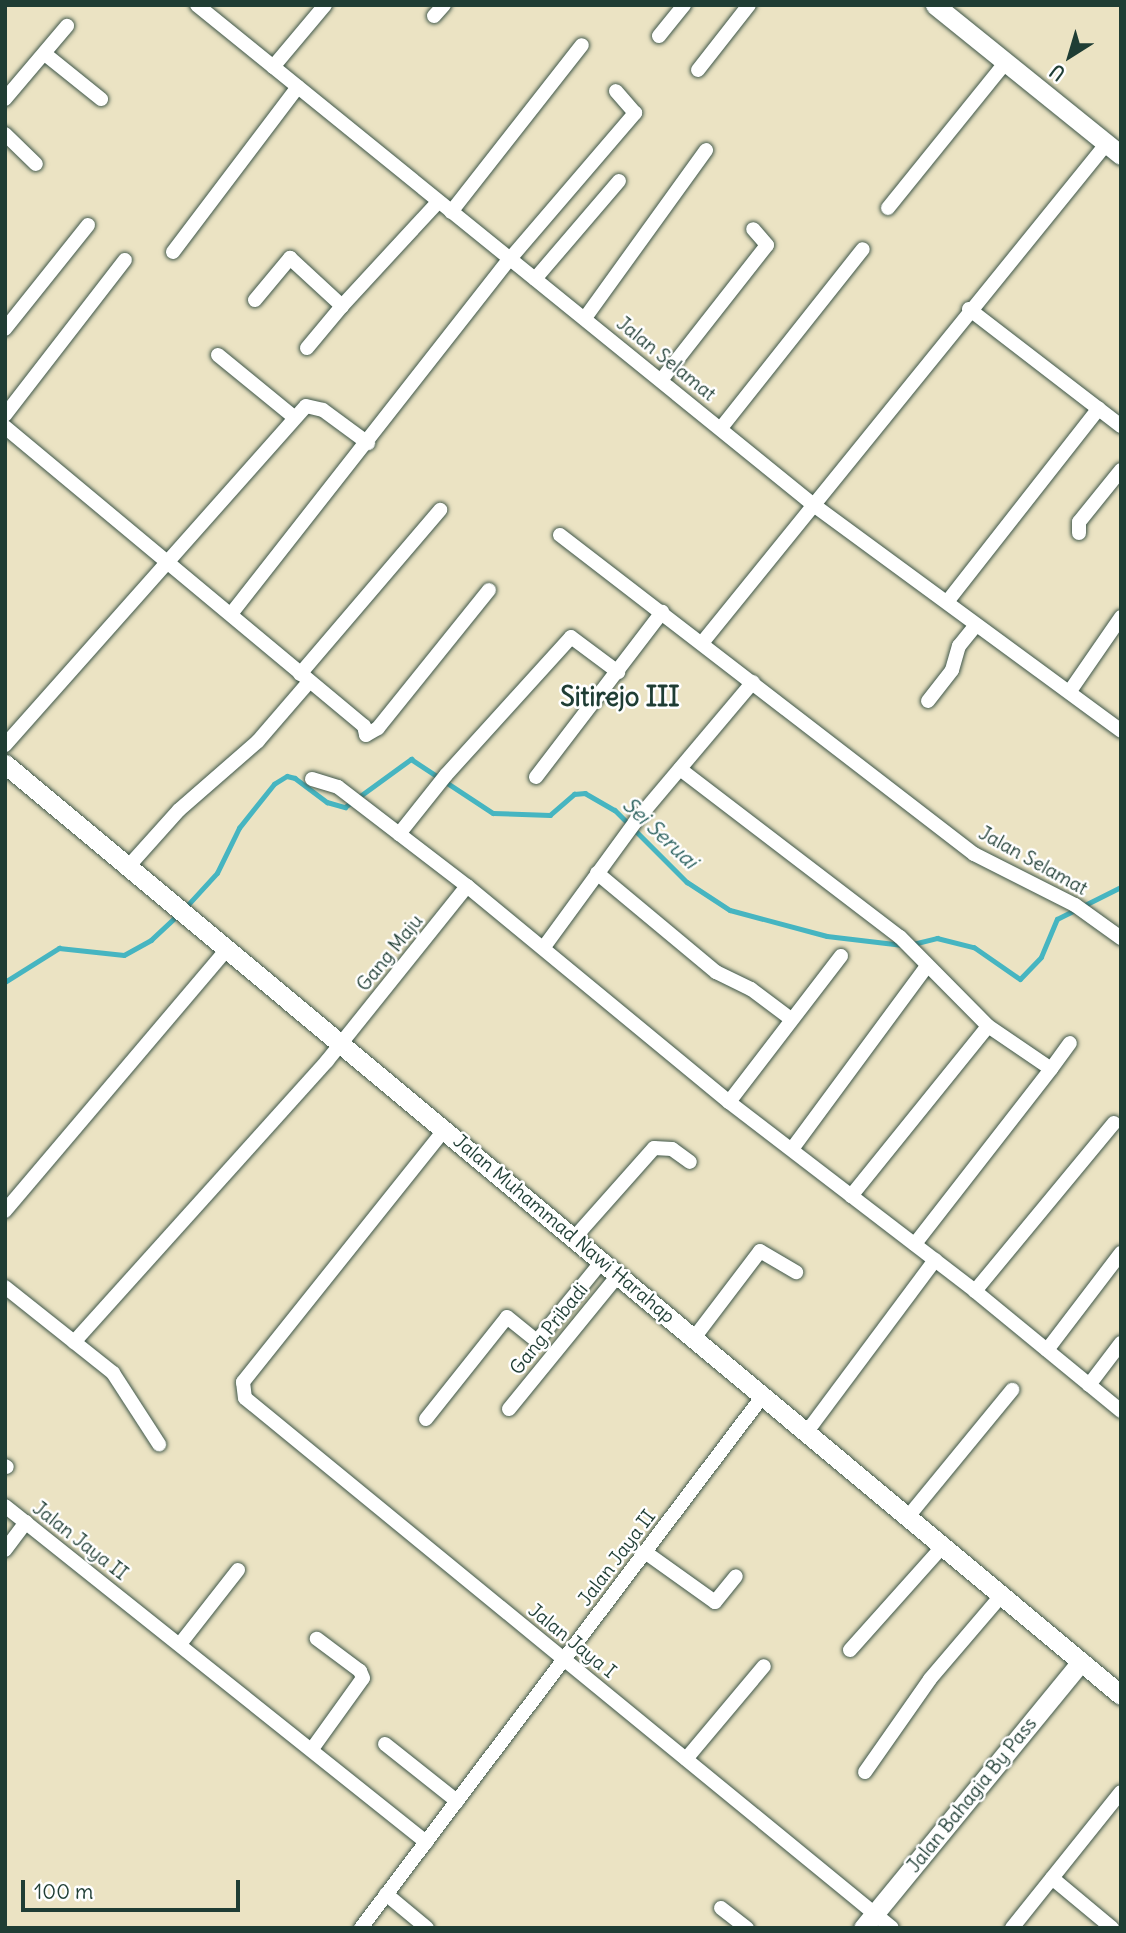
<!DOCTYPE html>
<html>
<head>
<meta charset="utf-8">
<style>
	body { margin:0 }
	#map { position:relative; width:1126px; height:1933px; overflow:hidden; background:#ebe3c3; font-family:Delius,sans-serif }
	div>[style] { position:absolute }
	.stream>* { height:4.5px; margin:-2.25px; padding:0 2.25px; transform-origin:2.25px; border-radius:2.25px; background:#46b5c1 }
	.roads { filter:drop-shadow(0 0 2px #3e5649) drop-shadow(0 0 2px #3e5649) }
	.street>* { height:14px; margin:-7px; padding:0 7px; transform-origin:7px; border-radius:7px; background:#fff }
	.secondary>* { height:19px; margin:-9.5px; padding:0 9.5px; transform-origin:9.5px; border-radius:9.5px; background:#fff }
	span { translate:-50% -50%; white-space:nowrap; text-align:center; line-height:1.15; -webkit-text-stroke:5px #fff; paint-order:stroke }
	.street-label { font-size:19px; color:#1f3d34 }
	.water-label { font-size:21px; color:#2b615e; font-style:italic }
	.district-label { font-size:26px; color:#1f3d34; font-weight:700 }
	.frame { position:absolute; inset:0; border:7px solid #1f3d34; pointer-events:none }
	.north { position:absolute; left:1035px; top:21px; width:70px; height:70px; -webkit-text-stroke:5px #fff; paint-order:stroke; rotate:217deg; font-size:19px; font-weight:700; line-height:28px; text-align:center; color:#1f3d34 }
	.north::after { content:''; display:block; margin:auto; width:24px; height:32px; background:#1f3d34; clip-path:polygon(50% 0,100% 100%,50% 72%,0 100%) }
	.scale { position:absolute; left:21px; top:1880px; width:219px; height:32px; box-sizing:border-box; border:4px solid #1f3d34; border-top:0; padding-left:9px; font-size:21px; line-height:24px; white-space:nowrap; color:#1f3d34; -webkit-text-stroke:5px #fff; paint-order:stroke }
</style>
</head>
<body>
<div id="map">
	<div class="stream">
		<i style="left:185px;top:908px;width:47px;rotate:-47.6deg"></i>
		<i style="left:217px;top:873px;width:50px;rotate:-63.9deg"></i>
		<i style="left:239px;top:828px;width:56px;rotate:-51.5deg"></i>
		<i style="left:274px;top:784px;width:15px;rotate:-32deg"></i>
		<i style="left:287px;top:776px;width:8px;rotate:14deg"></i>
		<i style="left:295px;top:778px;width:40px;rotate:37deg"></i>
		<i style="left:327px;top:802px;width:19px;rotate:16deg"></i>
		<i style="left:345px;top:807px;width:82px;rotate:-36deg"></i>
		<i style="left:411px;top:759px;width:98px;rotate:33.4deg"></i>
		<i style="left:493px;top:813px;width:57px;rotate:2deg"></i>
		<i style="left:550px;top:815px;width:32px;rotate:-41deg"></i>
		<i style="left:574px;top:794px;width:11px;rotate:-5deg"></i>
		<i style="left:585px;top:793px;width:34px;rotate:30deg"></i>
		<i style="left:615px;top:810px;width:102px;rotate:45deg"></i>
		<i style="left:687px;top:882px;width:51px;rotate:33.1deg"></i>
		<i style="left:730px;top:910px;width:100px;rotate:15deg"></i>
		<i style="left:827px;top:936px;width:78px;rotate:6.7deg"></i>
		<i style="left:913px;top:944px;width:25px;rotate:-14deg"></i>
		<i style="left:937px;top:938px;width:38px;rotate:14deg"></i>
		<i style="left:974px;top:947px;width:56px;rotate:34.8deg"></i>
		<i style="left:1020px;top:979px;width:30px;rotate:-46deg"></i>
		<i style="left:1041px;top:957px;width:41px;rotate:-67.2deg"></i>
		<i style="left:1057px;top:919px;width:72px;rotate:-26.6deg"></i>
		<i style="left:5px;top:982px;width:64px;rotate:-32.2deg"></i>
		<i style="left:59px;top:948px;width:65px;rotate:6.1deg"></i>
		<i style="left:124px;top:955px;width:31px;rotate:-29deg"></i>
		<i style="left:151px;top:940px;width:38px;rotate:-43deg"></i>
	</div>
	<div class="roads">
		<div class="street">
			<i style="left:197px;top:5px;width:791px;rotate:39.04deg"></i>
			<i style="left:811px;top:503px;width:385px;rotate:36.3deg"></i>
			<i style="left:434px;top:16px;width:15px;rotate:-48deg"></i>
			<i style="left:659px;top:36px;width:40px;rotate:-51deg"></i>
			<i style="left:45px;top:54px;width:72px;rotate:38.8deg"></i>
			<i style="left:273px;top:67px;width:81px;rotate:-50deg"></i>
			<i style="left:698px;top:70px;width:83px;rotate:-51.9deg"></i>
			<i style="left:5px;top:99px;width:96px;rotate:-49.7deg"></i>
			<i style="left:5px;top:134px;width:43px;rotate:44.1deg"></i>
			<i style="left:888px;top:208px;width:186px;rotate:-51.1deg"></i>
			<i style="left:451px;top:212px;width:212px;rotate:-51.9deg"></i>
			<i style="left:173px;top:252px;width:207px;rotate:-52.9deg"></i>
			<i style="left:535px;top:279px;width:129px;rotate:-49.4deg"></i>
			<i style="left:255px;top:300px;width:55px;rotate:-50.2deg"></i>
			<i style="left:290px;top:258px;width:71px;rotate:42.7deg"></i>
			<i style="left:342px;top:306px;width:142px;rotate:-47.3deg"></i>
			<i style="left:969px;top:309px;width:192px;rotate:37.6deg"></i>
			<i style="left:585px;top:318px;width:207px;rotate:-54.2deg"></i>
			<i style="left:5px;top:329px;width:133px;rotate:-51.4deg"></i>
			<i style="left:307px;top:348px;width:55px;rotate:-50.2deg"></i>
			<i style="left:218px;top:355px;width:99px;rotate:39.3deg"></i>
			<i style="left:662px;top:379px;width:170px;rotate:-51.9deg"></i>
			<i style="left:767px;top:245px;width:21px;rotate:-131deg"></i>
			<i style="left:5px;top:415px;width:196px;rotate:-52.3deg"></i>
			<i style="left:5px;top:427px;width:467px;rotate:39.8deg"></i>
			<i style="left:364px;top:726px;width:9px;rotate:77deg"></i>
			<i style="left:366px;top:735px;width:14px;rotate:-30deg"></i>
			<i style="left:378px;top:728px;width:177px;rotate:-51.2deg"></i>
			<i style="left:721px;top:428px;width:228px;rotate:-51.6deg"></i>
			<i style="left:1079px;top:533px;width:11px;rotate:-90deg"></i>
			<i style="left:1079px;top:522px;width:67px;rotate:-51.1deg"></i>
			<i style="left:560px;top:535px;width:523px;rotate:37.62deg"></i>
			<i style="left:974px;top:854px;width:113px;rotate:26.8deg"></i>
			<i style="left:1075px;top:905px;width:57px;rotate:35.7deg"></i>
			<i style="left:947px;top:602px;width:246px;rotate:-51.9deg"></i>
			<i style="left:231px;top:614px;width:450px;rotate:-51.9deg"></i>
			<i style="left:509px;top:260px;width:194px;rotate:-49.4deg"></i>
			<i style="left:635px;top:113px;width:29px;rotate:-131deg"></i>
			<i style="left:702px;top:643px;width:643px;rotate:-50.99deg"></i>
			<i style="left:300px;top:674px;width:216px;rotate:-49.5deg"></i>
			<i style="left:1070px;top:691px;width:90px;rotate:-55.4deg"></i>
			<i style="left:928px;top:701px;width:39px;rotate:-52deg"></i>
			<i style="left:952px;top:670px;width:25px;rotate:-74deg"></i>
			<i style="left:959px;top:646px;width:27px;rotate:-51deg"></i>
			<i style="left:5px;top:745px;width:453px;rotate:-48.4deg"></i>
			<i style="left:306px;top:406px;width:17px;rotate:13deg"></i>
			<i style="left:323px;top:410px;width:56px;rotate:36.3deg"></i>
			<i style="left:680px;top:769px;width:277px;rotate:37.4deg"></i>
			<i style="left:900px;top:937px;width:125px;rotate:45.3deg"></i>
			<i style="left:988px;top:1026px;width:76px;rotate:34.3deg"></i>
			<i style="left:1051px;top:1069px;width:222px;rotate:127.9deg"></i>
			<i style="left:536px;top:777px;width:208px;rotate:-52.6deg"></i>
			<i style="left:312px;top:779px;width:27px;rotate:17deg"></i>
			<i style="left:338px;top:787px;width:163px;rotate:37.5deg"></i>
			<i style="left:467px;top:886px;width:340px;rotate:39.5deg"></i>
			<i style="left:729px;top:1102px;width:310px;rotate:37.5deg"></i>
			<i style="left:975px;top:1291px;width:189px;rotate:39.4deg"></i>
			<i style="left:399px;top:834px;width:75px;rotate:-51.5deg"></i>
			<i style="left:446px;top:775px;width:186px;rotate:-47.8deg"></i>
			<i style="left:571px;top:637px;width:59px;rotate:36.7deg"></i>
			<i style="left:127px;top:868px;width:78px;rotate:-48.1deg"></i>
			<i style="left:179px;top:810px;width:105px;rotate:-41.1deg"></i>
			<i style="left:258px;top:741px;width:78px;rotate:-49.2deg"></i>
			<i style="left:597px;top:873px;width:155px;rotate:39.8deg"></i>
			<i style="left:716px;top:972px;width:39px;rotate:26deg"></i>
			<i style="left:751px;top:989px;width:50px;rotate:36.9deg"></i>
			<i style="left:544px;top:947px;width:155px;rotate:-53.9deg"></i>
			<i style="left:635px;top:822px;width:183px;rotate:-49.9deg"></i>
			<i style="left:1051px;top:1069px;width:32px;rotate:-54deg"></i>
			<i style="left:729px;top:1102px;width:184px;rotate:-52.5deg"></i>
			<i style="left:445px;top:1129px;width:324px;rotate:128.6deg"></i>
			<i style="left:243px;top:1382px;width:16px;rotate:83deg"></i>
			<i style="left:245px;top:1398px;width:836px;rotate:39.32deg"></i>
			<i style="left:792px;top:1149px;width:227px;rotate:-53.6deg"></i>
			<i style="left:851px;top:1196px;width:218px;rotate:-51.1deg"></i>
			<i style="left:5px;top:1211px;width:342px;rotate:-49.7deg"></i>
			<i style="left:575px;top:1237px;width:119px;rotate:-48.4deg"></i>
			<i style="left:654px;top:1148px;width:18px;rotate:3deg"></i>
			<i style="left:672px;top:1149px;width:22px;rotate:36deg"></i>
			<i style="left:5px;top:1287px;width:138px;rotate:38.5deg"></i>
			<i style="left:113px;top:1373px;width:85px;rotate:57.1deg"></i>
			<i style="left:975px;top:1291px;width:218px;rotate:-50.4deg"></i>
			<i style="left:694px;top:1338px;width:109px;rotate:-52.8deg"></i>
			<i style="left:760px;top:1251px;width:42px;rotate:30.3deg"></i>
			<i style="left:74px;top:1342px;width:378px;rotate:-48deg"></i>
			<i style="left:327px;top:1061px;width:224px;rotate:-51.3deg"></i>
			<i style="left:1047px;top:1350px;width:122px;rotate:-52.7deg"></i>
			<i style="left:1089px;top:1385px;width:53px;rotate:-52.7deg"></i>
			<i style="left:509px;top:1409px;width:174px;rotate:-50.8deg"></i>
			<i style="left:426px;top:1419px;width:130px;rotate:-51.5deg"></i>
			<i style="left:507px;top:1317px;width:38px;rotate:39deg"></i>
			<i style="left:537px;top:1341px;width:104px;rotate:-50.8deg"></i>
			<i style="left:806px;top:1433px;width:216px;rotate:-53.3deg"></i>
			<i style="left:5px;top:1466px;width:2px;rotate:27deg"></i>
			<i style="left:5px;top:1506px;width:539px;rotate:38.59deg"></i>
			<i style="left:907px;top:1518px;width:166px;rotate:-50.6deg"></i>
			<i style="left:5px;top:1550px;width:35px;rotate:-53deg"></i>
			<i style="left:645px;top:1552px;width:86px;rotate:35.5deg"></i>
			<i style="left:715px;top:1602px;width:33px;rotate:-51deg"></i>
			<i style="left:180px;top:1644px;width:94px;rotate:-51.9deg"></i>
			<i style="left:850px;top:1650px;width:138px;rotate:-48.2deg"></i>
			<i style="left:385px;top:1744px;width:92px;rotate:38.4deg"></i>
			<i style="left:312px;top:1749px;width:87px;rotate:-54.3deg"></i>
			<i style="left:363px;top:1678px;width:8px;rotate:-113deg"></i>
			<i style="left:360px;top:1671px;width:54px;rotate:-143.3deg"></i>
			<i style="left:686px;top:1759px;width:121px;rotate:-50deg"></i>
			<i style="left:865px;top:1772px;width:113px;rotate:-55deg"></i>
			<i style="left:930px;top:1679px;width:109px;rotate:-49.5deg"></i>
			<i style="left:1052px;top:1878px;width:78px;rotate:39.8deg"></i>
			<i style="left:386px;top:1894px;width:53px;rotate:39.7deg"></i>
			<i style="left:721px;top:1908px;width:33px;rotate:38deg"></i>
			<i style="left:361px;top:1928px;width:665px;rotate:-52.94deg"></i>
			<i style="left:1012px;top:1928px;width:174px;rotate:-51.3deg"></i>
		</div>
		<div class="secondary">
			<i style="left:935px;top:5px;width:239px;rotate:38.9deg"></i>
			<i style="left:5px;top:764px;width:1453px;rotate:39.84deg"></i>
			<i style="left:863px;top:1928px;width:344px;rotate:-50.7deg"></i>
		</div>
	</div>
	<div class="street-label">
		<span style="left:666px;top:359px;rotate:39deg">Jalan Selamat</span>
		<span style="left:1033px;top:861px;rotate:29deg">Jalan Selamat</span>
		<span style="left:390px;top:953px;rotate:-51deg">Gang Maju</span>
		<span style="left:564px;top:1229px;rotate:40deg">Jalan Muhammad Nawi Harahap</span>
		<span style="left:549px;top:1329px;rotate:-51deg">Gang Pribadi</span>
		<span style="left:80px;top:1541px;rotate:38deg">Jalan Jaya II</span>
		<span style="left:617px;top:1558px;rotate:-53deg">Jalan Jaya II</span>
		<span style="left:572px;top:1641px;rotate:39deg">Jalan Jaya I</span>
		<span style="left:972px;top:1795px;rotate:-51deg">Jalan Bahagia By Pass</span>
	</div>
	<div class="water-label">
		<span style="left:660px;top:833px;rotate:43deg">Sei Seruai</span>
	</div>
	<div class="district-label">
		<span style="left:620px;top:697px">Sitirejo III</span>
	</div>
	<div class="frame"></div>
	<div class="north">U</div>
	<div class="scale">100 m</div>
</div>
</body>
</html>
